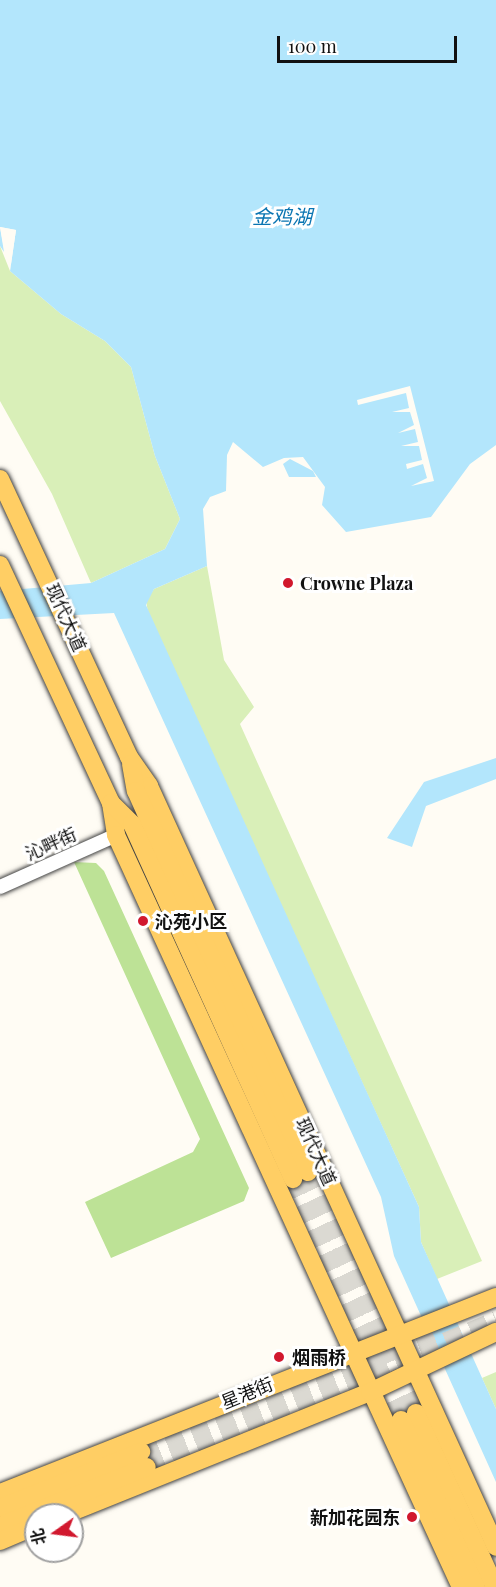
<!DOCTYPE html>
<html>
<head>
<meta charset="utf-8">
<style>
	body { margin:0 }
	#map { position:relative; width:496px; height:1587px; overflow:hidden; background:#fffcf4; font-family:"Playfair Display","Noto Sans SC",serif }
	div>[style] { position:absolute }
	.green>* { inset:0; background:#d9efb8 }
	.forest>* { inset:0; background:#bde296 }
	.water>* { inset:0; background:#b3e6fc }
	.pier>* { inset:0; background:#fffcf4 }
	.major-tunnel>* { height:18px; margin-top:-9px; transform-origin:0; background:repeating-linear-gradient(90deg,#dbd9d2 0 18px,transparent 0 27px) }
	.roads { filter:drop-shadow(0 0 2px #444) drop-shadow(0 0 2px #444) }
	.minor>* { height:14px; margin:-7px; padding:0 7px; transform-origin:7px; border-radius:7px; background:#fff }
	.major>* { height:18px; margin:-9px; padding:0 9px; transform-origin:9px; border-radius:9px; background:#ffce64 }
	.dots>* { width:16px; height:16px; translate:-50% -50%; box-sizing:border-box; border:3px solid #fff; border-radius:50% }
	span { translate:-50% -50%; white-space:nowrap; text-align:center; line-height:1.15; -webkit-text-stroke:6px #fff; paint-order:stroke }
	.poi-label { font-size:18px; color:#111; font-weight:700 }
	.left { translate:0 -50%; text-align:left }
	.right { translate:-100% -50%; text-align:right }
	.street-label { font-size:18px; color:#111 }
	.water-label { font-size:20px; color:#0a75b2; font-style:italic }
	.north { position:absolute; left:24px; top:1503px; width:60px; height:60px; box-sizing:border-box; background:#fff; border:2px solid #a0a0a0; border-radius:50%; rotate:256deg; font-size:16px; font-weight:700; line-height:24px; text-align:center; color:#111 }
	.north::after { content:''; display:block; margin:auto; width:21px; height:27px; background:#d1182e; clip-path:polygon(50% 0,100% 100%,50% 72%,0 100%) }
	.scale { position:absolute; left:277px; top:36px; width:180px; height:27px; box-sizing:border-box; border:3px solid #111; border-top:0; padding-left:8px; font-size:18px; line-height:21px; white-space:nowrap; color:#111; -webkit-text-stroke:4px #fff; paint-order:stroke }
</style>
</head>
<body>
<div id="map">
	<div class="green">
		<i style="clip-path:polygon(0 246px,10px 271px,61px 314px,105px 341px,131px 367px,155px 456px,180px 519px,165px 549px,91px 583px,52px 494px,0 401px)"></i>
		<i style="clip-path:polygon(207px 566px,224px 660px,254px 707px,240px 724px,482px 1261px,437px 1279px,421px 1242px,419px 1207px,148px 613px,146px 600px,154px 589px)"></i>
		<i style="clip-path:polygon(496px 1372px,496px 1409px,482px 1378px)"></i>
	</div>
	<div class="forest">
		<i style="clip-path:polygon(74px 862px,96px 863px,104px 871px,249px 1188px,244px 1201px,111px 1258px,85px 1202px,193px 1152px,200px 1139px)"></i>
	</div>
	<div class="water">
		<i style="clip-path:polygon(0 0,496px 0,496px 445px,470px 464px,431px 517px,346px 532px,322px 505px,325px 487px,303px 457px,284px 458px,263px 467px,233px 442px,227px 455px,226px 491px,210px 497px,203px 509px,207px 566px,154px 589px,146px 605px,419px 1207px,421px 1242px,496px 1409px,496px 1482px,394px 1256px,381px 1197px,114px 613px,0 619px,0 591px,91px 583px,165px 549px,180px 519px,155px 456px,131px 367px,105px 341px,61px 314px,10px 271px,16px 230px,0 227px,4px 252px,0 246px)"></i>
		<i style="clip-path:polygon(290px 459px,313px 471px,316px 477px,289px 477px,283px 464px)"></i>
		<i style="clip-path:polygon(496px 758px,496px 779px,426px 806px,412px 847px,387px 838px,424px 782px)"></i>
	</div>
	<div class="pier">
		<i style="clip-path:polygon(0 227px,16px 230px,10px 271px,13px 232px,4px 230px,5px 254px)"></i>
		<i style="clip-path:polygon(410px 386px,434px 481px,411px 486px,427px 478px,423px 464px,407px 469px,406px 464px,422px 460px,419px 446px,401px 446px,418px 442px,415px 429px,398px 433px,414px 425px,410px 412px,392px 412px,409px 408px,406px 393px,358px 405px,357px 400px)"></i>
	</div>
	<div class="major-tunnel">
		<i style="left:308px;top:1172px;width:264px;rotate:65.9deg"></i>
		<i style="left:293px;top:1179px;width:264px;rotate:65.9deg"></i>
		<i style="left:141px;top:1452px;width:322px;rotate:-22.4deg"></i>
		<i style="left:147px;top:1467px;width:379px;rotate:-22.8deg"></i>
	</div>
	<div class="roads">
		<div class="minor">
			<i style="left:0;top:887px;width:127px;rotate:-24.1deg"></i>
		</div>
		<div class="major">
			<i style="left:0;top:479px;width:306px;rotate:65.1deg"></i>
			<i style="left:129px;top:757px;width:35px;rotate:55deg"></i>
			<i style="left:149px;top:786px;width:836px;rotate:65.49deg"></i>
			<i style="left:0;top:565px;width:263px;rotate:65deg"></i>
			<i style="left:111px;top:803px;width:32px;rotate:81deg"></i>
			<i style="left:116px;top:835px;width:827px;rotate:65.36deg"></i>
			<i style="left:131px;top:764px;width:27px;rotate:80deg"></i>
			<i style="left:136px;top:791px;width:418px;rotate:65.7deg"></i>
			<i style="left:111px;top:803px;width:30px;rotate:45deg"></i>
			<i style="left:132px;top:824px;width:390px;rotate:65.6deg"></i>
			<i style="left:416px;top:1413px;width:191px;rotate:65.6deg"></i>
			<i style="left:401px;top:1420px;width:183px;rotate:65.8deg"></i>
			<i style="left:0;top:1493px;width:533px;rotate:-21.56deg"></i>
			<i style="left:0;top:1508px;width:152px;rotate:-21.7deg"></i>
			<i style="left:64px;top:1515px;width:330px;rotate:-21.9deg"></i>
			<i style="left:370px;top:1392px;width:140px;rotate:-25.5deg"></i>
			<i style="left:0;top:1526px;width:158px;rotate:-21.9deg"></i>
			<i style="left:0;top:1541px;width:39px;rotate:-23deg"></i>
		</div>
	</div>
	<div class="dots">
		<i style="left:288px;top:583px;background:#d1182e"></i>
		<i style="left:143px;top:921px;background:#d1182e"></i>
		<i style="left:279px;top:1357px;background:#d1182e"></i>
		<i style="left:412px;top:1517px;background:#d1182e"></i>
	</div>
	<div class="poi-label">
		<span class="left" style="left:300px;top:583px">Crowne Plaza</span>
		<span class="left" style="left:155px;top:921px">沁苑小区</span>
		<span class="left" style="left:292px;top:1357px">烟雨桥</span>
		<span class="right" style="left:400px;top:1517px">新加花园东</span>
	</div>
	<div class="street-label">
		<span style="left:66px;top:617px;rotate:66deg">现代大道</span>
		<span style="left:51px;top:844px;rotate:-24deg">沁畔街</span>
		<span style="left:316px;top:1151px;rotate:66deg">现代大道</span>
		<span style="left:247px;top:1393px;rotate:-22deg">星港街</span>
	</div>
	<div class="water-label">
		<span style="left:282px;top:215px">金鸡湖</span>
	</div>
	<div class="north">北</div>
	<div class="scale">100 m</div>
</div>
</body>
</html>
